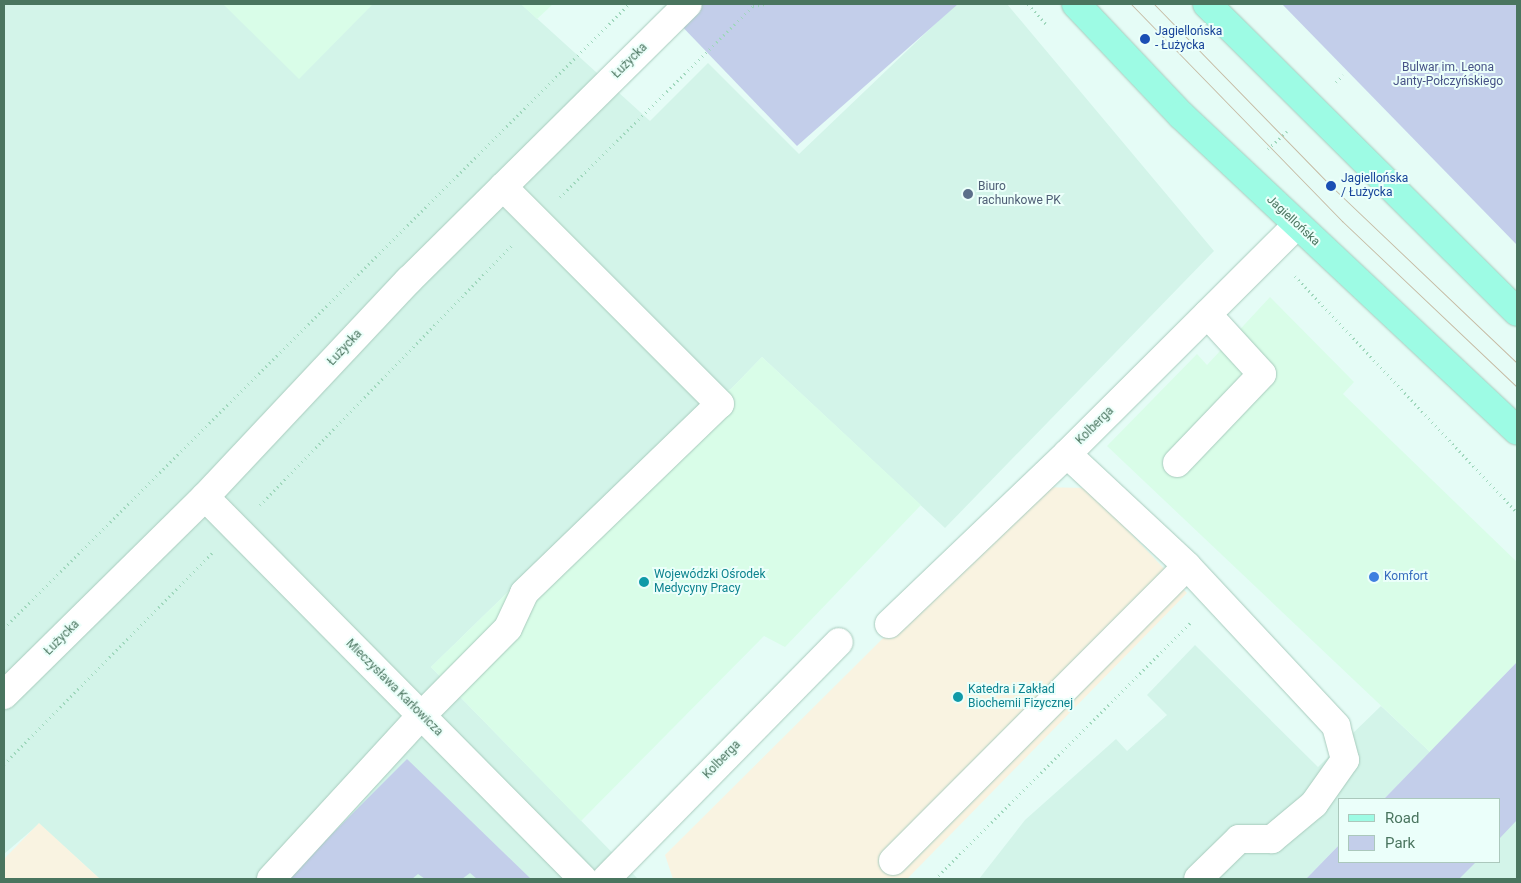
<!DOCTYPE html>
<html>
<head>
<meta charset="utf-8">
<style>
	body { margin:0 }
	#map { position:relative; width:1521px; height:883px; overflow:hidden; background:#e5fcf6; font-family:Roboto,sans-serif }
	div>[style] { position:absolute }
	.residential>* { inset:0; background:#d3f4e9 }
	.commercial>* { inset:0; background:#d9fde8 }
	.education>* { inset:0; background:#f9f3e1 }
	.green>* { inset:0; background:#c3ceea }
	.path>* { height:3px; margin-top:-1.5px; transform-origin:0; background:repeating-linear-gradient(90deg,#9fd7bc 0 1px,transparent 0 5px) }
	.roads { filter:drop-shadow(0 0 1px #a8cbbd) drop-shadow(0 0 1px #a8cbbd) }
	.minor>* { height:28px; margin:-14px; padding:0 14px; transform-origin:14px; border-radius:14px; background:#fff }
	.major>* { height:28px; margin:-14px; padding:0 14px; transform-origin:14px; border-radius:14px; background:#9dfbe4 }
	.tram>* { height:1px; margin:-0.5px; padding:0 0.5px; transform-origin:0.5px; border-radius:0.5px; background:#c6baa3 }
	.dots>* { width:14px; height:14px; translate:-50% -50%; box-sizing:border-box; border:2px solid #ebfffa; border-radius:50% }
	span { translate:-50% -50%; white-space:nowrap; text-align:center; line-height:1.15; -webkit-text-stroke:4px #ebfffa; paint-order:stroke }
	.transit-label { font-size:12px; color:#164399 }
	.left { translate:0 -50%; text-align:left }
	.street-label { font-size:12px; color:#4a755f }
	.park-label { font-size:12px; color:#475287 }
	.service-label { font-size:12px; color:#4e5e75 }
	.culture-label { font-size:12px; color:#0d838f }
	.shop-label { font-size:12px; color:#366cbe }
	.frame { position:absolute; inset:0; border:5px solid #4a755f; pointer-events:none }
	.legend { position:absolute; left:1338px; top:798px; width:162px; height:65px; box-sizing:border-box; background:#ebfffa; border:1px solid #abc8bc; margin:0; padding:6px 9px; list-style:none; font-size:15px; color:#4a755f }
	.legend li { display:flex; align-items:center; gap:10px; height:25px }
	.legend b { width:25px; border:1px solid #abc8bc }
</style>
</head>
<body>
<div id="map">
	<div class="residential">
		<i style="clip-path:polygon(4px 4px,521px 4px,650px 121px,708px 63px,799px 154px,956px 4px,1007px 4px,1214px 251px,945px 528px,762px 357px,731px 389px,704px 401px,431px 667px,638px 879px,100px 879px,39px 824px,4px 854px)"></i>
		<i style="clip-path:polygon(1195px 645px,1318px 767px,1381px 706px,1430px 752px,1384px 799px,1340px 799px,1340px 844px,1306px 879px,979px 879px,1025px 820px,1116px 739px,1127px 751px,1167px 715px,1147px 695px)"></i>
		<i style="clip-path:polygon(1517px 816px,1517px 879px,1454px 879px,1472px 862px,1500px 862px,1500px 834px)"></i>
	</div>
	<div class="commercial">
		<i style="clip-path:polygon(223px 4px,373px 4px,299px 79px)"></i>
		<i style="clip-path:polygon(521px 4px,553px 4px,537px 19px)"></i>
		<i style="clip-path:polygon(1270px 297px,1354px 382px,1343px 394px,1517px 562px,1517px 662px,1430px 752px,1107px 446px,1197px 354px,1207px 365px)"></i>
		<i style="clip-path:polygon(762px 357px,921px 505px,785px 647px,764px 636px,581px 821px,431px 667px,704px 401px,731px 389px)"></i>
	</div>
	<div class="education">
		<i style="clip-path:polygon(1035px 487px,1088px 488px,1187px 593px,907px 879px,673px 879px,665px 855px)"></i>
		<i style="clip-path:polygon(39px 823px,100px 879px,4px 879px,4px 859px)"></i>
	</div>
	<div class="green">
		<i style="clip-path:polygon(687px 4px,958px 4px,797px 146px,674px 18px)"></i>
		<i style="clip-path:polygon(1282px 4px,1517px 4px,1517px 245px)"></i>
		<i style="clip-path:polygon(1517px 662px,1517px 820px,1500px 838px,1500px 799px,1384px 799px)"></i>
		<i style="clip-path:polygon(407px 759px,531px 879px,477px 879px,470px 873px,462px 879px,425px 879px,418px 874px,412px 879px,287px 879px)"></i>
		<i style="clip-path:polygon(1340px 844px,1340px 862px,1476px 862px,1459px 879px,1306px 879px)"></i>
	</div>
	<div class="path">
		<i style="left:1028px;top:4px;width:27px;rotate:48deg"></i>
		<i style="left:753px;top:6px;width:12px;rotate:-9deg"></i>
		<i style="left:1336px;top:82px;width:10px;rotate:-45deg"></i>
		<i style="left:1268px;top:149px;width:26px;rotate:-43deg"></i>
		<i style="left:560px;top:197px;width:274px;rotate:-44.7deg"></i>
		<i style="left:1295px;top:276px;width:324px;rotate:46.8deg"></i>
		<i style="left:260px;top:505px;width:363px;rotate:-45.9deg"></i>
		<i style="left:4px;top:628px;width:883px;rotate:-44.95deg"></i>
		<i style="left:4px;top:764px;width:298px;rotate:-45.4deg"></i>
		<i style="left:935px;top:879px;width:364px;rotate:-45.1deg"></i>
	</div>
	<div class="roads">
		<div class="minor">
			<i style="left:1067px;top:454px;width:164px;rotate:43deg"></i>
			<i style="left:1187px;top:566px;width:219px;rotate:47deg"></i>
			<i style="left:1336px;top:726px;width:35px;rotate:75deg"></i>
			<i style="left:1345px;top:760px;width:54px;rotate:125.2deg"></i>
			<i style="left:1314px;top:804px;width:55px;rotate:140.2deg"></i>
			<i style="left:1272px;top:839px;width:33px;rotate:180deg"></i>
			<i style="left:1239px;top:839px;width:57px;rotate:135.7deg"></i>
			<i style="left:1177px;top:463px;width:123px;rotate:-46.3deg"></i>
			<i style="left:1262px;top:374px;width:81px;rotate:-132.5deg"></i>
			<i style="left:205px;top:497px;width:537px;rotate:45.3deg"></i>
			<i style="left:889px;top:624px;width:246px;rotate:-43.7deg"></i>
			<i style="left:1067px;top:454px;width:325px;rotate:-44.9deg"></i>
			<i style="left:4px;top:695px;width:282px;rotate:-44.6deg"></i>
			<i style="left:205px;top:497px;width:298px;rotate:-46.8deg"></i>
			<i style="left:409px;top:280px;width:392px;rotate:-44.7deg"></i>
			<i style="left:893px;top:861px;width:416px;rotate:-45.1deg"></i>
			<i style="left:271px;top:879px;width:223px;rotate:-47.4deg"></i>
			<i style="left:422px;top:715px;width:122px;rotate:-45.3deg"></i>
			<i style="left:508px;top:628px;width:38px;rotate:-65deg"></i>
			<i style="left:524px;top:593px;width:272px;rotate:-44deg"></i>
			<i style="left:720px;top:404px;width:307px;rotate:-135deg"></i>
			<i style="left:606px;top:879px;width:332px;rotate:-45.5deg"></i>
		</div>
		<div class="major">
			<i style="left:1076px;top:4px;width:153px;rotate:46.6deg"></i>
			<i style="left:1181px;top:115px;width:461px;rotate:43.2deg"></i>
			<i style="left:1207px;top:4px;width:437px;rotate:44.8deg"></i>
		</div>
	</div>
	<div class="tram">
		<i style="left:1131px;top:4px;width:303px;rotate:45.8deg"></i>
		<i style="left:1342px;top:221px;width:241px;rotate:43.5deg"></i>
		<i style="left:1154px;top:4px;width:254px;rotate:45.8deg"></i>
		<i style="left:1331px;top:186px;width:257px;rotate:43.6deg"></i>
	</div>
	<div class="dots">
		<i style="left:1145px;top:39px;background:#1a4fb4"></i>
		<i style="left:1331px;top:186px;background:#1a4fb4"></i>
		<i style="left:968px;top:194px;background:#5c6f8a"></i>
		<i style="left:1374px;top:577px;background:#3f7fe0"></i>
		<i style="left:644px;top:582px;background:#0f9aa8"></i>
		<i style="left:958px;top:697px;background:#0f9aa8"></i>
	</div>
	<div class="transit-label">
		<span class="left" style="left:1155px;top:39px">Jagiellońska<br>- Łużycka</span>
		<span class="left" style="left:1341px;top:186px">Jagiellońska<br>/ Łużycka</span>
	</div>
	<div class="street-label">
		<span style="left:630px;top:61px;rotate:-45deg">Łużycka</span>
		<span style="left:1293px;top:221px;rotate:43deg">Jagiellońska</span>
		<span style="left:345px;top:348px;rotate:-47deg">Łużycka</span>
		<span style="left:1095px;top:426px;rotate:-45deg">Kolberga</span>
		<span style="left:62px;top:638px;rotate:-45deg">Łużycka</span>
		<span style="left:394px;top:688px;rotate:45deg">Mieczysława Karłowicza</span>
		<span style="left:722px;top:760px;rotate:-46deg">Kolberga</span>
	</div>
	<div class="park-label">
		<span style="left:1448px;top:75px">Bulwar im. Leona<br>Janty-Połczyńskiego</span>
	</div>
	<div class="service-label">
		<span class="left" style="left:978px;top:194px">Biuro<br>rachunkowe PK</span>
	</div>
	<div class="culture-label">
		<span class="left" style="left:654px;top:582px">Wojewódzki Ośrodek<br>Medycyny Pracy</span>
		<span class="left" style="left:968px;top:697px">Katedra i Zakład<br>Biochemii Fizycznej</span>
	</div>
	<div class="shop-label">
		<span class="left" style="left:1384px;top:577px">Komfort</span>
	</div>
	<div class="frame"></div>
	<ul class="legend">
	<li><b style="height:6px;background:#9dfbe4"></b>Road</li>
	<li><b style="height:14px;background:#c3ceea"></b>Park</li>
	</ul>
</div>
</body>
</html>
